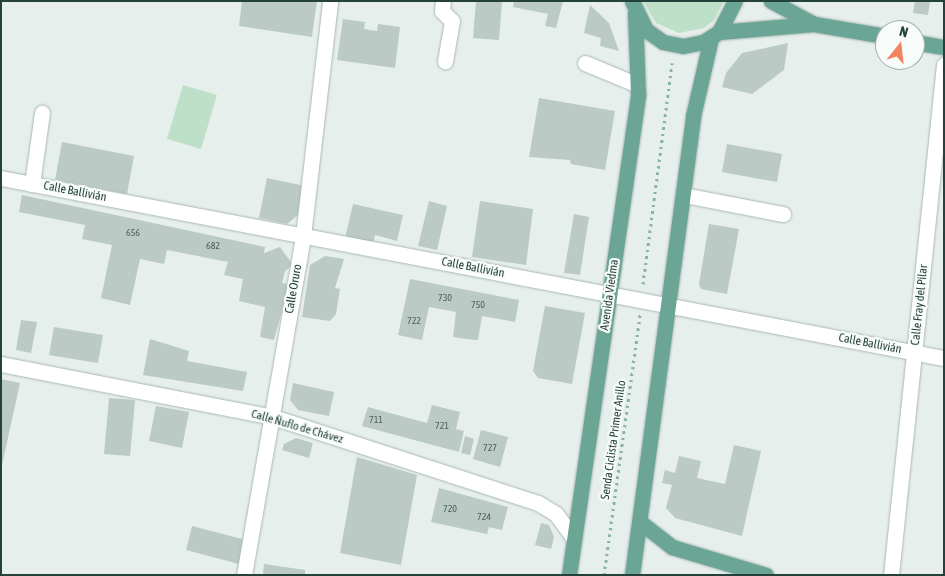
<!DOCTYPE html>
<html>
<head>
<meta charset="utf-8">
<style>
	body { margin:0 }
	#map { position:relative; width:945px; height:576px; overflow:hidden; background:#e6efeb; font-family:"Asap Condensed",sans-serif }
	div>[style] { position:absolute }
	.green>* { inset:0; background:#bfe0c8 }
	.building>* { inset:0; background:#bbcac4 }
	.path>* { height:3px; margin-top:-1.5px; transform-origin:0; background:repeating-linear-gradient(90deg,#86b3a5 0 2.5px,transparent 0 6.5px) }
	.roads { filter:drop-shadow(0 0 1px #a8b8b2) drop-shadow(0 0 1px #a8b8b2) }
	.minor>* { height:15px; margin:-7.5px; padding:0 7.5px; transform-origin:7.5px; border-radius:7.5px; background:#fff }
	.major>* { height:15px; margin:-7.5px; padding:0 7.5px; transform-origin:7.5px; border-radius:7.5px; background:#6aa596 }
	span { translate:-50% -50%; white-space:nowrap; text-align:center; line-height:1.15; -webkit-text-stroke:4.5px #f7fbf9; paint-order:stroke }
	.number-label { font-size:10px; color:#4a645c }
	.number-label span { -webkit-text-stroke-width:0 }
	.street-label { font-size:12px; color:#24423a }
	.frame { position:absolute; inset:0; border:2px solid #24423a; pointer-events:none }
	.north { position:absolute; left:875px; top:20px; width:50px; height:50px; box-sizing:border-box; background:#f7fbf9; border:1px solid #a3b1ad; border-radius:50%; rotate:16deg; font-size:14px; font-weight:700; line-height:20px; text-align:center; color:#24423a }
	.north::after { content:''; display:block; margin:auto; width:18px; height:22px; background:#f4845f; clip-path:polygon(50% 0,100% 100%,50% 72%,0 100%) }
</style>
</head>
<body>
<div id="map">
	<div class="green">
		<i style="clip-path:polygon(643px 1px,724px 1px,714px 20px,704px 28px,679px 33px,656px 23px)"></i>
		<i style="clip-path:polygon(183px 85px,217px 95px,201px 149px,167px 139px)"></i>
	</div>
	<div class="building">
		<i style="clip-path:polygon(242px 1px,317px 1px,312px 37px,239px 26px)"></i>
		<i style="clip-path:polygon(476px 1px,502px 1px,499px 40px,473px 38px)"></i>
		<i style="clip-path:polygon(514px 1px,563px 1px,556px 28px,545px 26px,548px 14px,513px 7px)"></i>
		<i style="clip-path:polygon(915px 1px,930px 1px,928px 15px,913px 13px)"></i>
		<i style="clip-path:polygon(590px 5px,609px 23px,619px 51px,600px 46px,601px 38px,584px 33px)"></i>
		<i style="clip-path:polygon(343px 19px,365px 22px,364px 29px,377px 31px,378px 24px,400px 27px,395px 68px,337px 60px)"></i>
		<i style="clip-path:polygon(788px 43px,784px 70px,752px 94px,722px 87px,726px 73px,742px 53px)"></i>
		<i style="clip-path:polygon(539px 98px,615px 111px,605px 170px,571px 164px,570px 160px,529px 157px)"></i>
		<i style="clip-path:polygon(62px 142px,134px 156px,127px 194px,55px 180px)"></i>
		<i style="clip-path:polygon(727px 144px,782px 154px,777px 182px,722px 172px)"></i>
		<i style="clip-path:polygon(267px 178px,305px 186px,299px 214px,287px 224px,259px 218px)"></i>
		<i style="clip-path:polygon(22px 195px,265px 247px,264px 253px,280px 247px,293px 265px,285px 271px,282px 283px,289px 284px,274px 340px,260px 337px,265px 307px,239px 301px,243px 279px,224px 275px,228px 262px,167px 250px,164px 264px,140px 259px,130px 305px,101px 298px,112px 245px,82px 239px,85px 225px,19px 212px)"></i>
		<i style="clip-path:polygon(429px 201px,447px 206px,437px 250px,418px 246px)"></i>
		<i style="clip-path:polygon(480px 201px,533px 209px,526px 265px,472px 257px)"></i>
		<i style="clip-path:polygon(353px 204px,403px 215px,397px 241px,375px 235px,373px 244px,345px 238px)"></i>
		<i style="clip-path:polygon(574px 214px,589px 217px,580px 275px,564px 273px)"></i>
		<i style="clip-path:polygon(709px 224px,739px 229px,727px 294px,701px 289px,699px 284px)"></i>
		<i style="clip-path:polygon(325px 256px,344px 259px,335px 288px,340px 289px,336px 314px,330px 321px,302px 317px,310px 265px)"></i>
		<i style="clip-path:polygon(410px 279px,519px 300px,515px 322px,482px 316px,478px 340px,466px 339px,453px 337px,456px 312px,429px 307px,422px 340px,398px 335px)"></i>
		<i style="clip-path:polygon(545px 306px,585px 313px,572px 384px,538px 378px,533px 371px)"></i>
		<i style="clip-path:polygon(21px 320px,37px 322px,31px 353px,16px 350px)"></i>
		<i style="clip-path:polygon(54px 327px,103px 335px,98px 363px,49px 355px)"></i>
		<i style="clip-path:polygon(150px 339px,189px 351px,187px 361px,247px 372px,243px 391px,143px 375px)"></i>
		<i style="clip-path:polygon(1px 379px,20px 383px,2px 465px,1px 465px)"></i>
		<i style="clip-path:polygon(293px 383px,334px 392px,329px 416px,298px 410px,290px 400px)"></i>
		<i style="clip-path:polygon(109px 398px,135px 400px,130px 456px,104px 454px)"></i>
		<i style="clip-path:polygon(432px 405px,460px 412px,456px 429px,464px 431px,459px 452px,362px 426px,368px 407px,427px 423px)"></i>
		<i style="clip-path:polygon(156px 406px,189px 412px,182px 448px,149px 441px)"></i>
		<i style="clip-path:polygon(481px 430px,508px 437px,500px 467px,473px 459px)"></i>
		<i style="clip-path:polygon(465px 436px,474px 439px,470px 455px,461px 453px)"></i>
		<i style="clip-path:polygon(296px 438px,313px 443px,309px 458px,282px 450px,284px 444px)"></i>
		<i style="clip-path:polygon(734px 445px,761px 451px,742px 536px,675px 518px,666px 508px,672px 485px,662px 483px,665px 470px,675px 473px,679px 456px,701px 461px,697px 478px,725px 484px)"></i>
		<i style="clip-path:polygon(357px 457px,417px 475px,401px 565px,340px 553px)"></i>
		<i style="clip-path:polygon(439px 488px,508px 507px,502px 530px,489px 527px,487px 534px,431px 522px)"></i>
		<i style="clip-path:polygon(541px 523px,549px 525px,554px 537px,551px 549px,535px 545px)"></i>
		<i style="clip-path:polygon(192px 526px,246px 540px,239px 564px,186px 550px)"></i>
		<i style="clip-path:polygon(264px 564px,305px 570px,305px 575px,263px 575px)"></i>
	</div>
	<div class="path">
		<i style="left:643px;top:284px;width:223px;rotate:-82.5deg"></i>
		<i style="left:604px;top:575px;width:263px;rotate:-82.1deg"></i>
	</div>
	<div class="roads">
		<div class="minor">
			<i style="left:443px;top:1px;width:10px;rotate:96deg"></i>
			<i style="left:442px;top:11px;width:14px;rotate:45deg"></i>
			<i style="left:452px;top:21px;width:41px;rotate:99.9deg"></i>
			<i style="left:585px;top:63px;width:57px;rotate:22.5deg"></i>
			<i style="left:1px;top:178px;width:960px;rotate:10.81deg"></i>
			<i style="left:32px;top:184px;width:72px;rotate:-82deg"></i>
			<i style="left:684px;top:195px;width:101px;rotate:10.9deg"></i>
			<i style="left:1px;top:364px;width:277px;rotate:11deg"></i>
			<i style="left:273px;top:417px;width:279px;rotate:18deg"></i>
			<i style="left:538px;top:503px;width:21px;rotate:31deg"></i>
			<i style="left:556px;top:514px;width:29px;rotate:54deg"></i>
			<i style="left:244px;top:575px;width:344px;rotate:-80.1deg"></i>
			<i style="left:303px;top:236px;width:237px;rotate:-83.4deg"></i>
			<i style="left:891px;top:575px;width:513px;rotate:-84.07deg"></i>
		</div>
		<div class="major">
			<i style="left:632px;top:1px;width:32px;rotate:64deg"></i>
			<i style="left:646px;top:30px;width:21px;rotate:35deg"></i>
			<i style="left:663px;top:42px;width:20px;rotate:11deg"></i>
			<i style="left:683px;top:46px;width:20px;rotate:-11deg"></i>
			<i style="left:703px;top:42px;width:19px;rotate:-32deg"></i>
			<i style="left:719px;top:32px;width:35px;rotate:-63deg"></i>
			<i style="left:771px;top:1px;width:47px;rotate:28.2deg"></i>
			<i style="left:719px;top:32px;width:95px;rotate:-4.8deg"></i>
			<i style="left:814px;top:24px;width:72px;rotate:9.6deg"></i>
			<i style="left:915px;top:42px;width:29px;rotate:10deg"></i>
			<i style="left:640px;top:522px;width:41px;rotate:38deg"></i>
			<i style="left:672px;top:547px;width:98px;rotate:16.6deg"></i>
			<i style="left:569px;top:575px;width:486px;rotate:-81.8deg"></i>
			<i style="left:638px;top:94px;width:81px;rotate:-92.1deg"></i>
			<i style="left:632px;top:575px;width:463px;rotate:-82.4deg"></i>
			<i style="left:693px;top:116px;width:80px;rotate:-77deg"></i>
		</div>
	</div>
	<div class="number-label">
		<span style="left:133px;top:233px">656</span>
		<span style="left:213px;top:246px">682</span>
		<span style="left:445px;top:298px">730</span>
		<span style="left:478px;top:305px">750</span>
		<span style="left:414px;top:321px">722</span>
		<span style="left:376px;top:420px">711</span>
		<span style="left:442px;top:426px">721</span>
		<span style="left:490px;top:448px">727</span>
		<span style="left:450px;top:509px">720</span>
		<span style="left:484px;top:517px">724</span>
	</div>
	<div class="street-label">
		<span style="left:75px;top:192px;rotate:11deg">Calle Ballivián</span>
		<span style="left:473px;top:268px;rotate:11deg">Calle Ballivián</span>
		<span style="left:294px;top:289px;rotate:-80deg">Calle Oruro</span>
		<span style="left:610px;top:295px;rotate:-82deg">Avenida Viedma</span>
		<span style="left:920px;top:305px;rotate:-84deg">Calle Fray del Pilar</span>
		<span style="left:870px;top:344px;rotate:11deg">Calle Ballivián</span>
		<span style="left:297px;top:427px;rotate:16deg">Calle Ñuflo de Chávez</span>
		<span style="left:614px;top:440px;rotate:-82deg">Senda Ciclista Primer Anillo</span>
	</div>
	<div class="frame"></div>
	<div class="north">N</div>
</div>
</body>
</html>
